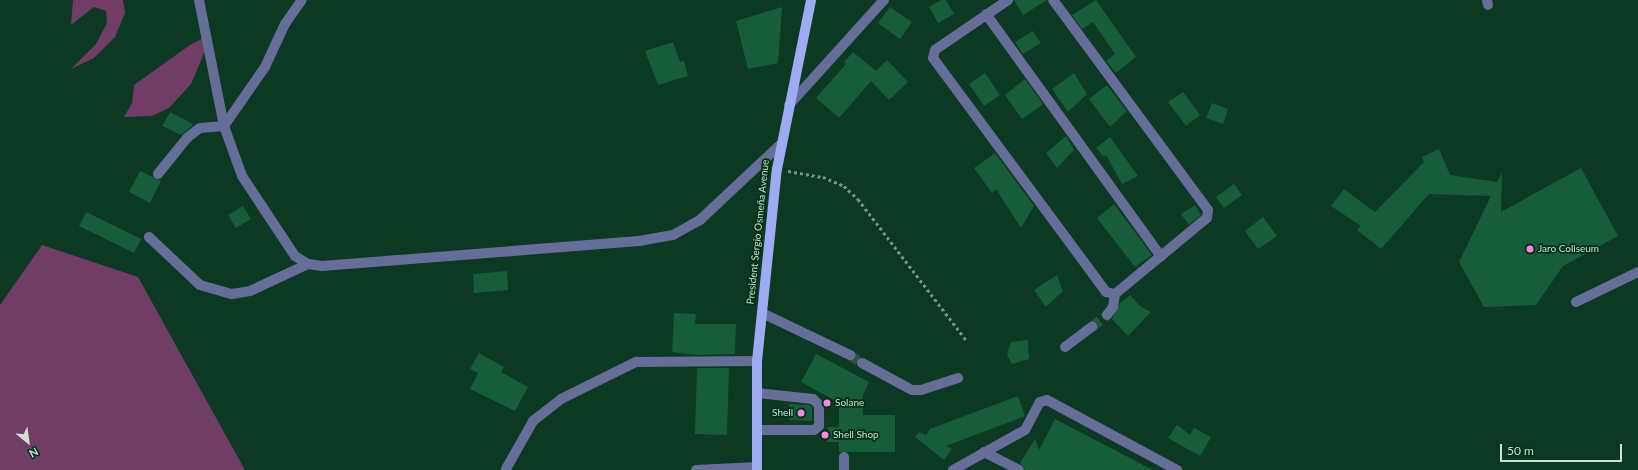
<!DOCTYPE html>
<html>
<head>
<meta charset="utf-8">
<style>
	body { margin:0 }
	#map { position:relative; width:1638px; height:470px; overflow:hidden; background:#0c3922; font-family:Lato,sans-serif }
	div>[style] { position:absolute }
	.green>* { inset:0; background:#713c65 }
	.building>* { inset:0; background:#165d39 }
	.minor-tunnel>* { height:10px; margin-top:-5px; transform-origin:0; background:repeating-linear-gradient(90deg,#28533c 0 10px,transparent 0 15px) }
	.path>* { height:2.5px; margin-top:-1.25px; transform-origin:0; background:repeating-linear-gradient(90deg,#739782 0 3px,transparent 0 6px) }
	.minor>* { height:10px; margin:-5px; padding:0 5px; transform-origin:5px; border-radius:5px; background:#666d98 }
	.major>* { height:10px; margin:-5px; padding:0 5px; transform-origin:5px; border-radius:5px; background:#9eaaf1 }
	.dots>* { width:11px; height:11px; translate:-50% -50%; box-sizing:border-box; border:2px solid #002f18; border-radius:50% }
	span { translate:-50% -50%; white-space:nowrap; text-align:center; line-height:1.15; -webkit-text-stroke:3.5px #002f18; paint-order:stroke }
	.street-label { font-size:10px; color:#c8e5d2 }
	.poi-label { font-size:10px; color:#c8e5d2 }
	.left { translate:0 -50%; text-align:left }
	.right { translate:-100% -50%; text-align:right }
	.north { position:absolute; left:8px; top:422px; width:40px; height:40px; -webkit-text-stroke:3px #002f18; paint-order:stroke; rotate:151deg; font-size:11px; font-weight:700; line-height:16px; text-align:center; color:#c8e5d2 }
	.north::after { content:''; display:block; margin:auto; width:14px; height:18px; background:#c8e5d2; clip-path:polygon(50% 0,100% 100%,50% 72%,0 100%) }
	.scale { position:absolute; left:1500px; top:444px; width:122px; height:18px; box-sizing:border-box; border:2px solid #c8e5d2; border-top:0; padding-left:5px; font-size:12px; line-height:14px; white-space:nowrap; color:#c8e5d2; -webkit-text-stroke:3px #002f18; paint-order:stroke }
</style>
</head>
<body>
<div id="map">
	<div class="green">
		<i style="clip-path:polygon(73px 0,123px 0,125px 13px,115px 37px,94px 58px,71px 69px,96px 44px,107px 23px,106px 11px,94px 7px,71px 25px)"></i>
		<i style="clip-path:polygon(207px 36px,203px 56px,191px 84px,169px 108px,152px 116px,124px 117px,132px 103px,134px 85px,190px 45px)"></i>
		<i style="clip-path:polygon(42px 245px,138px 277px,245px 470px,0 470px,0 305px)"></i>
	</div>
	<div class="building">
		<i style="clip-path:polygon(941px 0,946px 0,954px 14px,938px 23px,929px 7px)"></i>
		<i style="clip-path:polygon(1014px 0,1047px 0,1023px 15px)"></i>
		<i style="clip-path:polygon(1096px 0,1136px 57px,1116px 73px,1106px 61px,1115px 54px,1093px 22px,1082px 29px,1072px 15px)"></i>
		<i style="clip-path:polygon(782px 7px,778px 63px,748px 69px,736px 21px)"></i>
		<i style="clip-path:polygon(890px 7px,912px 22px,900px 39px,878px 23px)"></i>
		<i style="clip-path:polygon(1033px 31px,1041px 43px,1023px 54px,1015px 42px)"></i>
		<i style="clip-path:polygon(673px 42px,680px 62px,684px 61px,688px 76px,658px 85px,645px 51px)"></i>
		<i style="clip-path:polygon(853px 52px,876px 71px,887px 60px,908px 82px,889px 100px,871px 81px,839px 118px,816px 98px,846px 64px,844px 62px)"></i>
		<i style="clip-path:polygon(985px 73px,1000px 95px,984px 106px,969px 84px)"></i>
		<i style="clip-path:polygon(1074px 73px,1087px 94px,1068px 112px,1052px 89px)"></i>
		<i style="clip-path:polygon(1025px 79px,1043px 104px,1022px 119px,1005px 95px)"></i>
		<i style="clip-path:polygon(1107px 85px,1127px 111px,1110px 127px,1089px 99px)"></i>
		<i style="clip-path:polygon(1183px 92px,1200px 115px,1186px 126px,1168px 102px)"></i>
		<i style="clip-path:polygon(1212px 103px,1228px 109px,1223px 124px,1206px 118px)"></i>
		<i style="clip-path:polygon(170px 112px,193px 124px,192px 126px,181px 135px,162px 126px)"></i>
		<i style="clip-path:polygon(1066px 136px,1074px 150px,1057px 168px,1046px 153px)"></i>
		<i style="clip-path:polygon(1110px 137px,1138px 176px,1122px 184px,1106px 155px,1104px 157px,1096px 148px)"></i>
		<i style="clip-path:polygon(1439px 149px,1450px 175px,1497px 182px,1502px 172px,1501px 212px,1581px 168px,1618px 236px,1563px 266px,1536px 305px,1484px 307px,1459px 262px,1491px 196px,1429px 194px,1381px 249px,1357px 230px,1361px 226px,1331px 206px,1344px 189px,1375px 212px,1424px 162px,1422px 157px)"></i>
		<i style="clip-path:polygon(995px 153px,1034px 206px,1021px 228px,996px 189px,992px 193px,974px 168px)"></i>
		<i style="clip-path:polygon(140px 171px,161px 181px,150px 203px,129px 192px)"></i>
		<i style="clip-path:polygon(1234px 184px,1242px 195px,1224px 208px,1216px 197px)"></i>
		<i style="clip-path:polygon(1114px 204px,1152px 255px,1135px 267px,1097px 218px)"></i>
		<i style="clip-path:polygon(1195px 205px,1201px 215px,1189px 225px,1181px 214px)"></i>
		<i style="clip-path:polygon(243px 206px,251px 219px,236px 228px,228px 215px)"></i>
		<i style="clip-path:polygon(86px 212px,141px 239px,134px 253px,79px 226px)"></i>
		<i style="clip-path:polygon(1263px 217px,1277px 236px,1258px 249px,1245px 231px)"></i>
		<i style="clip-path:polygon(507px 271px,508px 290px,474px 293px,473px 274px)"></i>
		<i style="clip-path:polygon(1057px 275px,1063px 291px,1046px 307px,1034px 290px)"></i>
		<i style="clip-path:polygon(1130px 295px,1140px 306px,1151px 312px,1128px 336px,1112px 319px,1120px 303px)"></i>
		<i style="clip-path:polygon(674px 313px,696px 314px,695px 324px,736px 324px,735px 354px,697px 355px,672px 352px)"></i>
		<i style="clip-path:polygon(1028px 340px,1029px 359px,1012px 364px,1007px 355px,1011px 342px)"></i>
		<i style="clip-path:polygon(479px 353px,504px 367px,501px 372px,528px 387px,515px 411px,470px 389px,478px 373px,470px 369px)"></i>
		<i style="clip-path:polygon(816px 354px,869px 382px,863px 395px,863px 415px,895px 415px,895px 452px,839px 452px,839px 442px,827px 442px,828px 427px,839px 427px,839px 405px,845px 406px,801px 382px)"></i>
		<i style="clip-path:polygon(697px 368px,729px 368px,727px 435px,695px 434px)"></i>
		<i style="clip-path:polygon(1018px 396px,1025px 416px,946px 446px,952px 449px,944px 460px,915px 437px,919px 432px,926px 435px,930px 429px)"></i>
		<i style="clip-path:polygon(789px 404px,810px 405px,812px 408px,812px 421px,789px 420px)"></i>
		<i style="clip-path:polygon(1055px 419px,1126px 456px,1153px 470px,1025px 470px,1020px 463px,1035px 439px,1039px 450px)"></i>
		<i style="clip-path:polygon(1177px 425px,1190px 435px,1194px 428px,1211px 437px,1200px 456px,1168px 438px)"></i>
	</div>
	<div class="minor-tunnel">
		<i style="left:1092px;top:327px;width:19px;rotate:-39deg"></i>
		<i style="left:850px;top:355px;width:14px;rotate:34deg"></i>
	</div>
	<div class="path">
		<i style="left:788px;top:171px;width:36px;rotate:10deg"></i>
		<i style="left:823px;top:177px;width:23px;rotate:23deg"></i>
		<i style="left:844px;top:186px;width:19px;rotate:43deg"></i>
		<i style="left:858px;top:199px;width:179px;rotate:52.5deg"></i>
	</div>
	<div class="minor">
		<i style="left:199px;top:0;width:128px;rotate:78.8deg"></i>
		<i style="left:224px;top:126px;width:53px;rotate:70.2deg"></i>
		<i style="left:242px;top:176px;width:96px;rotate:56.5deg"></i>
		<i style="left:295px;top:256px;width:15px;rotate:32deg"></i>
		<i style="left:308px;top:264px;width:14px;rotate:8deg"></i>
		<i style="left:322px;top:266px;width:318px;rotate:-4.5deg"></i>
		<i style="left:639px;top:241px;width:35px;rotate:-10deg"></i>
		<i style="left:673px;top:235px;width:31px;rotate:-29deg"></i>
		<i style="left:700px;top:220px;width:110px;rotate:-43.2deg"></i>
		<i style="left:1008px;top:0;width:88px;rotate:145.6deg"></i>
		<i style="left:935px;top:50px;width:8px;rotate:104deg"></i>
		<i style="left:933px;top:58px;width:291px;rotate:53.5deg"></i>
		<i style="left:1106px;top:292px;width:9px;rotate:13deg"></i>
		<i style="left:1115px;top:294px;width:119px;rotate:-39.6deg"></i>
		<i style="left:1207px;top:218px;width:8px;rotate:-83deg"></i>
		<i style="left:1208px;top:210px;width:261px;rotate:-126.4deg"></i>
		<i style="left:1487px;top:0;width:5px;rotate:79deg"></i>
		<i style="left:986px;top:14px;width:299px;rotate:54.2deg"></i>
		<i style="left:789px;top:105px;width:142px;rotate:-47.9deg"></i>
		<i style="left:158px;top:174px;width:46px;rotate:-51.1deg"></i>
		<i style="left:187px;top:138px;width:16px;rotate:-38deg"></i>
		<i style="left:200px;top:128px;width:24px;rotate:-5deg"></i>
		<i style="left:224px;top:126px;width:72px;rotate:-55.2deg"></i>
		<i style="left:265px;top:67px;width:47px;rotate:-65.1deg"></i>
		<i style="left:285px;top:24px;width:29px;rotate:-55deg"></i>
		<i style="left:149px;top:237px;width:70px;rotate:43.3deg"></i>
		<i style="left:200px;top:285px;width:33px;rotate:16deg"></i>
		<i style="left:232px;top:294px;width:18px;rotate:-9deg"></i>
		<i style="left:250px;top:291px;width:64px;rotate:-25deg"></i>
		<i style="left:1576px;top:302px;width:69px;rotate:-25.8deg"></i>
		<i style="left:762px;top:313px;width:98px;rotate:25.5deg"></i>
		<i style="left:1107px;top:315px;width:10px;rotate:-53deg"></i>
		<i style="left:1113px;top:307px;width:13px;rotate:-81deg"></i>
		<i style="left:1065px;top:347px;width:34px;rotate:-37deg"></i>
		<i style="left:862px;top:363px;width:57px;rotate:28.4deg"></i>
		<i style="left:912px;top:390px;width:9px"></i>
		<i style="left:921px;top:390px;width:39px;rotate:-18deg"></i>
		<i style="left:757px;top:393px;width:56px;rotate:6.1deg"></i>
		<i style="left:813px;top:399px;width:8px;rotate:45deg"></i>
		<i style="left:819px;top:405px;width:21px;rotate:90deg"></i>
		<i style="left:819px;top:426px;width:6px;rotate:141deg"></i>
		<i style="left:814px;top:430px;width:57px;rotate:180deg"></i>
		<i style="left:984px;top:452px;width:39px;rotate:27deg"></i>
		<i style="left:844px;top:457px;width:13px;rotate:90deg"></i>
		<i style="left:506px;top:469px;width:55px;rotate:-60.6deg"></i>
		<i style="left:533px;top:421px;width:36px;rotate:-38deg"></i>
		<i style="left:561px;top:399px;width:84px;rotate:-26.3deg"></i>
		<i style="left:636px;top:362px;width:121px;rotate:-0.5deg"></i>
		<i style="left:696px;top:470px;width:61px;rotate:-2.8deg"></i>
		<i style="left:953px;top:470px;width:82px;rotate:-29.1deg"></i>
		<i style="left:1025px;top:430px;width:32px;rotate:-62deg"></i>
		<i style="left:1040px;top:402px;width:7px;rotate:-16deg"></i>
		<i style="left:1047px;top:400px;width:148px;rotate:28.3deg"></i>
	</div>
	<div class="major">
		<i style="left:757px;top:470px;width:109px;rotate:-90deg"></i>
		<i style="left:757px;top:361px;width:193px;rotate:-84.1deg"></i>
		<i style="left:777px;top:169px;width:172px;rotate:-78.6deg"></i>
	</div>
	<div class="dots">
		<i style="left:1530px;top:249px;background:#fd86e2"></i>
		<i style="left:827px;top:403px;background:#fd86e2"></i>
		<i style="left:801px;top:413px;background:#fd86e2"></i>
		<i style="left:825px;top:435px;background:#fd86e2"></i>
	</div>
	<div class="street-label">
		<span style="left:758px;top:232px;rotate:-84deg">President Sergio Osmeña Avenue</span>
	</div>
	<div class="poi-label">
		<span class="left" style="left:1538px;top:249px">Jaro Coliseum</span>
		<span class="left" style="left:835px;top:403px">Solane</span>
		<span class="right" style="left:793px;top:413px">Shell</span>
		<span class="left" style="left:833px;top:435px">Shell Shop</span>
	</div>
	<div class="north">N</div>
	<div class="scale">50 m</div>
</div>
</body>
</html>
